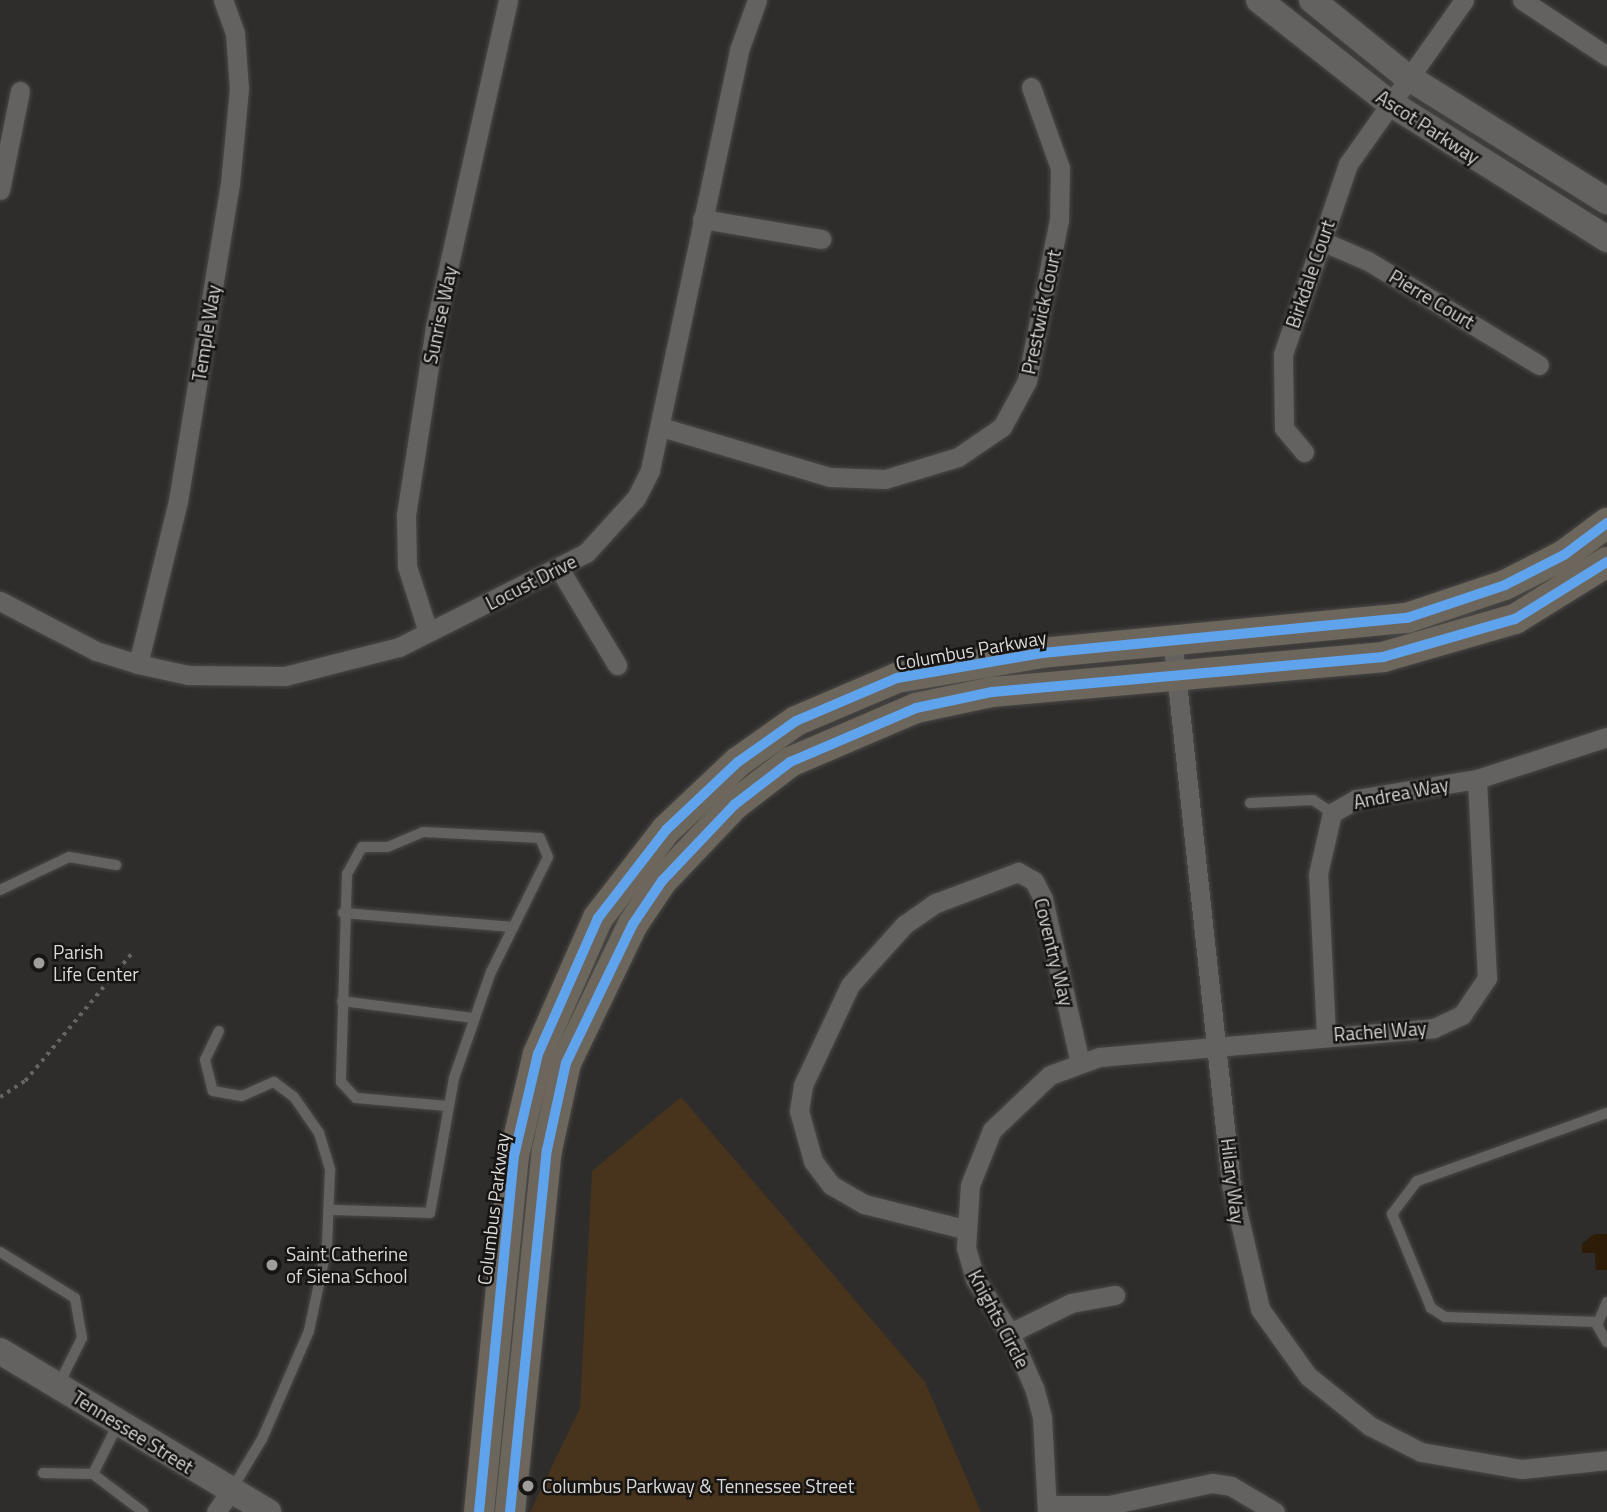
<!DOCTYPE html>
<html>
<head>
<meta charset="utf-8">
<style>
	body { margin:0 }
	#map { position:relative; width:1607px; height:1512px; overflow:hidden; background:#2e2d2b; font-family:"Titillium Web",sans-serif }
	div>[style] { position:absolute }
	.green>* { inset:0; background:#48341c }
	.water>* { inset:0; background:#2d1c07 }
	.path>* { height:3.5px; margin-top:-1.75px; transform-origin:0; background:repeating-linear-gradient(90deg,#666565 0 3.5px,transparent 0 8.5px) }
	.roads { filter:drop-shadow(0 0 2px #4a4947) drop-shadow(0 0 2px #4a4947) }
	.service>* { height:10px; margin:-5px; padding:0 5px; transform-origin:5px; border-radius:5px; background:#636261 }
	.minor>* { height:19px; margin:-9.5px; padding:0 9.5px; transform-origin:9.5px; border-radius:9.5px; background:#636261 }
	.secondary>* { height:26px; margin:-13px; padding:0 13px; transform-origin:13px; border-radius:13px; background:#636261 }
	.primary>* { height:30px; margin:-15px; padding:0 15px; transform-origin:15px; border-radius:15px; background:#6c665d }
	.cycleway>* { height:10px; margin:-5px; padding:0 5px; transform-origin:5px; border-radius:5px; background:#60a3ed }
	.dots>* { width:19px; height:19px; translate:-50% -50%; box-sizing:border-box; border:4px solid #161514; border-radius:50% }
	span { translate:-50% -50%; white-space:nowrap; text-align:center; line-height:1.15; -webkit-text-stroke:5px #161514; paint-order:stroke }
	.street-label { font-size:19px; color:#dbd9d8 }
	.poi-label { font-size:19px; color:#dbd9d8 }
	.left { translate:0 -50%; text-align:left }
</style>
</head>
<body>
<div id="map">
	<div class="green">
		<i style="clip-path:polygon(681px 1097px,925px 1382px,981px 1512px,530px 1512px,580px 1408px,592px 1171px)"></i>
	</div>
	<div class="water">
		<i style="clip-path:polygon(1594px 1234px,1607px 1234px,1607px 1270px,1596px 1270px,1595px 1253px,1582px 1253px,1582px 1244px)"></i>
	</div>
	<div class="path">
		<i style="left:0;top:1097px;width:30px;rotate:-33deg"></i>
		<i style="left:25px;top:1081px;width:168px;rotate:-50.1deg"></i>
	</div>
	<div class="roads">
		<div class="service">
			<i style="left:1250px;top:803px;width:63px;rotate:-2.7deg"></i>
			<i style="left:1313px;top:800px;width:23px;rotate:34deg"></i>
			<i style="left:0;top:890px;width:76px;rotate:-25.6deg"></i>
			<i style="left:69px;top:857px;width:48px;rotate:9.7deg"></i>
			<i style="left:343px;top:913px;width:171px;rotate:4.7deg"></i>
			<i style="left:342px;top:1001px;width:132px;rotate:7.4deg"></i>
			<i style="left:219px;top:1031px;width:32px;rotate:116deg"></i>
			<i style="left:205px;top:1060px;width:32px;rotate:76deg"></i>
			<i style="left:213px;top:1091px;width:29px;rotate:10deg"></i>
			<i style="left:242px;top:1096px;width:35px;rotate:-24deg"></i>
			<i style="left:274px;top:1082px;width:25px;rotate:37deg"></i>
			<i style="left:294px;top:1097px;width:44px;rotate:55.2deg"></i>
			<i style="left:319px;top:1133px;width:39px;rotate:73deg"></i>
			<i style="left:330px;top:1170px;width:76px;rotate:92.3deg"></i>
			<i style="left:327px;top:1246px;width:87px;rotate:102deg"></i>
			<i style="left:309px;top:1331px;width:118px;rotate:113.5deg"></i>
			<i style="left:262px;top:1439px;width:58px;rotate:121deg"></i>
			<i style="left:330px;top:1210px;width:100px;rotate:1.7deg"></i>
			<i style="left:430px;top:1213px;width:137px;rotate:-79.9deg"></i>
			<i style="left:454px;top:1078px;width:112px;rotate:-70.8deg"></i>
			<i style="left:491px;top:972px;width:128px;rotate:-63.6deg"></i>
			<i style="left:548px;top:857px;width:21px;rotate:-113deg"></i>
			<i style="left:540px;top:838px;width:117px;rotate:-177.1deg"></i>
			<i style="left:423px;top:832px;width:39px;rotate:157deg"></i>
			<i style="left:387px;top:847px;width:25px;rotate:180deg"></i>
			<i style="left:362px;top:847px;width:31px;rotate:119deg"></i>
			<i style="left:347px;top:874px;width:208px;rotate:91.7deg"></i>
			<i style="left:341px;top:1082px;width:22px;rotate:47deg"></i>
			<i style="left:356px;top:1098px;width:92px;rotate:5deg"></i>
			<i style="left:0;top:1252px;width:88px;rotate:31.5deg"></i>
			<i style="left:75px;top:1298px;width:41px;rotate:80.1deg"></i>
			<i style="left:82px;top:1338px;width:51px;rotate:116.6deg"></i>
			<i style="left:1607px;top:1302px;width:25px;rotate:113deg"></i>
			<i style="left:1597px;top:1325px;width:20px;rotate:60deg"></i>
			<i style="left:1598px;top:1322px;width:153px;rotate:-178.1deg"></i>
			<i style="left:1445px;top:1317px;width:17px;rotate:-147deg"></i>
			<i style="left:1431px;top:1308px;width:102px;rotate:-112.5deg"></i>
			<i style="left:1392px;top:1214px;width:41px;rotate:-52.9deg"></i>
			<i style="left:1417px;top:1181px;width:202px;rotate:-19.7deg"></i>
			<i style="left:118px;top:1424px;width:56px;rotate:116.6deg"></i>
			<i style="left:93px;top:1474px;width:63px;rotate:37.2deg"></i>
			<i style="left:43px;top:1473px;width:50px;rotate:1.1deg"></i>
		</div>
		<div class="minor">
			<i style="left:1522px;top:0;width:102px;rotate:33.4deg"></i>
			<i style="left:0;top:190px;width:101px;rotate:-78.6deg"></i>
			<i style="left:702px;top:219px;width:121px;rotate:9.5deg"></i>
			<i style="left:1322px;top:241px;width:50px;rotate:23.5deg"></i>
			<i style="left:1368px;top:261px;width:200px;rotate:31.3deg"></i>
			<i style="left:661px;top:427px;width:176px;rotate:16.5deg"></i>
			<i style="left:830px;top:477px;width:55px;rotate:2.1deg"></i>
			<i style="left:885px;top:479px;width:76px;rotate:-16.8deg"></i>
			<i style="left:958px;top:457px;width:53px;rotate:-34.3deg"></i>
			<i style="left:1002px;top:427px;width:52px;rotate:-61.5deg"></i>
			<i style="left:1027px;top:381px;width:164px;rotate:-78.8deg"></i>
			<i style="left:1059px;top:220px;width:52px;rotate:-88.9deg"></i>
			<i style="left:1060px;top:168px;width:86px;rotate:-109.7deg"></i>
			<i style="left:1304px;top:452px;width:31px;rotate:-130deg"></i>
			<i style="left:1284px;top:428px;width:74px;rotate:-90.8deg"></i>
			<i style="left:1283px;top:354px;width:201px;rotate:-71.1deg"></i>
			<i style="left:1348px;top:164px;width:201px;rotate:-54.7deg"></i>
			<i style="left:560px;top:570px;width:111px;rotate:59deg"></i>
			<i style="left:0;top:601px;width:108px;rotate:27.5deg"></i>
			<i style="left:96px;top:651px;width:44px;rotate:17.2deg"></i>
			<i style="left:138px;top:664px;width:51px;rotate:12.4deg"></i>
			<i style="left:188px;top:675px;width:97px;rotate:0.6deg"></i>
			<i style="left:285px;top:676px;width:118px;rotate:-14.3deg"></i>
			<i style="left:399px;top:647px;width:209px;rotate:-26.7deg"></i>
			<i style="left:586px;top:553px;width:74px;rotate:-47.7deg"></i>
			<i style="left:636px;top:498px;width:31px;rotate:-63deg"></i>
			<i style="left:650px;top:470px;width:429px;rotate:-78deg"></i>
			<i style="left:739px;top:50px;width:53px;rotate:-70.2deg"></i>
			<i style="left:428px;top:632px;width:69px;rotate:-107.7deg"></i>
			<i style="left:407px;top:566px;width:51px;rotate:-91.1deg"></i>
			<i style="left:406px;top:515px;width:190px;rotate:-81.2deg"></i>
			<i style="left:435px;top:327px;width:335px;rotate:-77.4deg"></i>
			<i style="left:1173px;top:645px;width:542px;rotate:83.86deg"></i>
			<i style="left:1231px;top:1184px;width:128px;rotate:76.9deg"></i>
			<i style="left:1260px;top:1309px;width:82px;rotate:54.4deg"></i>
			<i style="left:1308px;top:1376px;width:80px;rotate:38.9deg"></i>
			<i style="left:1370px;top:1426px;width:57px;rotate:27deg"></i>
			<i style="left:1421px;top:1452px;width:102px;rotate:9.6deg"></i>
			<i style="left:1522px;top:1469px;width:85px;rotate:-6deg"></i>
			<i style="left:138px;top:664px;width:168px;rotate:-76.2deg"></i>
			<i style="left:178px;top:501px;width:321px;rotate:-80.7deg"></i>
			<i style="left:230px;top:184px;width:95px;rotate:-84.6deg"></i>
			<i style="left:239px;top:89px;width:56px;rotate:-94.1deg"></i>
			<i style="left:235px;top:33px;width:35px;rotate:-110deg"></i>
			<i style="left:1326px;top:1035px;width:161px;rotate:-92.8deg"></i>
			<i style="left:1318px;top:874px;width:63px;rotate:-77.1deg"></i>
			<i style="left:1332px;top:813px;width:28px;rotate:-30deg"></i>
			<i style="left:1356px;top:799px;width:123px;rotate:-9.4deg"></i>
			<i style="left:1477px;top:779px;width:137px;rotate:-17.9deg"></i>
			<i style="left:964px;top:1229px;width:103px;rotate:-166deg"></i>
			<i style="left:864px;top:1204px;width:38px;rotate:-150deg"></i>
			<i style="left:831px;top:1185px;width:30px;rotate:-127deg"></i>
			<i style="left:813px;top:1161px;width:52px;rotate:-105.6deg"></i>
			<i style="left:799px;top:1111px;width:26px;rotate:-81deg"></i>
			<i style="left:803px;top:1085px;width:110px;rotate:-64.8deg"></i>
			<i style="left:850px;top:985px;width:81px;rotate:-48deg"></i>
			<i style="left:904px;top:925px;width:39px;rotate:-35deg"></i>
			<i style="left:936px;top:903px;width:88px;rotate:-20.7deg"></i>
			<i style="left:1018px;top:872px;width:18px;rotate:29deg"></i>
			<i style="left:1034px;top:881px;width:20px;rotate:63deg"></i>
			<i style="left:1043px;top:899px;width:168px;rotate:77.3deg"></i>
			<i style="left:1010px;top:1333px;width:68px;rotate:-26.2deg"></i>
			<i style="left:1071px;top:1303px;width:45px;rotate:-10.3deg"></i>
			<i style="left:1047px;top:1505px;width:62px"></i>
			<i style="left:1109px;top:1505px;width:105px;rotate:-12.1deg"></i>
			<i style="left:1212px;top:1483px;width:19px;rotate:9deg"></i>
			<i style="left:1231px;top:1486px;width:51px;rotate:30.6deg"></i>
			<i style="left:216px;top:1512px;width:24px;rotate:-55deg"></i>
			<i style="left:1047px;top:1512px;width:95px;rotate:-93deg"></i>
			<i style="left:1042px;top:1417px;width:30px;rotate:-105deg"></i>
			<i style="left:1034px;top:1388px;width:60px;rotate:-113.6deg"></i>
			<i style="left:1010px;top:1333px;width:64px;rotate:-122.9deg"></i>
			<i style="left:975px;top:1279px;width:32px;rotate:-106deg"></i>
			<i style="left:966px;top:1248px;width:63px;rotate:-86.4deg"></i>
			<i style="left:970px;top:1185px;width:59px;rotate:-68.2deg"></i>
			<i style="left:992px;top:1130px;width:80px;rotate:-43.5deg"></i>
			<i style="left:1050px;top:1075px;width:52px;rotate:-20.2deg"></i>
			<i style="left:1099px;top:1057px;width:336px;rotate:-4.9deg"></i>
			<i style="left:1434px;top:1028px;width:31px;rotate:-25deg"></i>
			<i style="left:1462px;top:1015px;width:45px;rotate:-56deg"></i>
			<i style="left:1487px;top:978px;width:199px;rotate:-92.9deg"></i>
		</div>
		<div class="secondary">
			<i style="left:1259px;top:0;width:163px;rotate:38.3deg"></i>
			<i style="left:1387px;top:101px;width:260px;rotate:32.1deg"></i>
			<i style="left:1312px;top:0;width:121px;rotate:39deg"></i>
			<i style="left:1406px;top:76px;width:237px;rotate:31.9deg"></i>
			<i style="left:0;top:1351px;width:313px;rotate:31deg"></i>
		</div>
		<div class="primary">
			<i style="left:479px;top:1512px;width:358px;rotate:-84.4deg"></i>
			<i style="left:514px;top:1156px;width:105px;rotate:-76.8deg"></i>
			<i style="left:538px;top:1054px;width:149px;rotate:-66.2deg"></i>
			<i style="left:598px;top:918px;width:111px;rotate:-52.3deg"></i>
			<i style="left:666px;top:830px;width:99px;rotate:-43.4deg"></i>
			<i style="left:738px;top:762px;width:71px;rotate:-35.3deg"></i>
			<i style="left:796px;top:721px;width:110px;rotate:-23.1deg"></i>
			<i style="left:897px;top:678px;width:147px;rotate:-9.8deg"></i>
			<i style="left:1042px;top:653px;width:367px;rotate:-5.5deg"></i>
			<i style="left:1407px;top:618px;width:103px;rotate:-18.6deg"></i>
			<i style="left:1505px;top:585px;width:66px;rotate:-27deg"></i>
			<i style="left:1564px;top:555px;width:54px;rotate:-36.7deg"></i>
			<i style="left:510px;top:1512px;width:364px;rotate:-84.2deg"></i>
			<i style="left:547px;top:1150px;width:89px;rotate:-77.7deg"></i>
			<i style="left:566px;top:1063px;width:154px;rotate:-64.3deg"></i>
			<i style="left:633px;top:924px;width:52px;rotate:-56deg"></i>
			<i style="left:662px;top:881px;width:105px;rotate:-46.5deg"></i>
			<i style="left:734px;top:805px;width:71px;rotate:-37.5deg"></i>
			<i style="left:790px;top:762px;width:137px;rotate:-23.2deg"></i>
			<i style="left:916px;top:708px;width:78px;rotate:-11.9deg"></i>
			<i style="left:992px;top:692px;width:393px;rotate:-5.1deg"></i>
			<i style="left:1383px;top:657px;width:137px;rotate:-16.1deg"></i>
			<i style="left:1515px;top:619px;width:108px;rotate:-31.8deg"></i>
		</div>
	</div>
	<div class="cycleway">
		<i style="left:479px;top:1512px;width:358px;rotate:-84.4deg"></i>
		<i style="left:514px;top:1156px;width:105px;rotate:-76.8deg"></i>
		<i style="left:538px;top:1054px;width:149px;rotate:-66.2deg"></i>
		<i style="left:598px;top:918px;width:111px;rotate:-52.3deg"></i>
		<i style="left:666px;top:830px;width:99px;rotate:-43.4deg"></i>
		<i style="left:738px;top:762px;width:71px;rotate:-35.3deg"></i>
		<i style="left:796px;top:721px;width:110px;rotate:-23.1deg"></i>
		<i style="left:897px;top:678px;width:147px;rotate:-9.8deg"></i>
		<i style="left:1042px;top:653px;width:367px;rotate:-5.5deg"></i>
		<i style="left:1407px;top:618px;width:103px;rotate:-18.6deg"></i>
		<i style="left:1505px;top:585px;width:66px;rotate:-27deg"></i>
		<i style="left:1564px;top:555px;width:54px;rotate:-36.7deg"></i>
		<i style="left:510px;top:1512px;width:364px;rotate:-84.2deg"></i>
		<i style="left:547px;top:1150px;width:89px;rotate:-77.7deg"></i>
		<i style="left:566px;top:1063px;width:154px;rotate:-64.3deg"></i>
		<i style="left:633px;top:924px;width:52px;rotate:-56deg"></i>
		<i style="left:662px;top:881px;width:105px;rotate:-46.5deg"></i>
		<i style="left:734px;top:805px;width:71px;rotate:-37.5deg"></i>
		<i style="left:790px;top:762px;width:137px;rotate:-23.2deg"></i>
		<i style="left:916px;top:708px;width:78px;rotate:-11.9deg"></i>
		<i style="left:992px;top:692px;width:393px;rotate:-5.1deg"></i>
		<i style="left:1383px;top:657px;width:137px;rotate:-16.1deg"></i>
		<i style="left:1515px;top:619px;width:108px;rotate:-31.8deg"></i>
	</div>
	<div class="dots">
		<i style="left:39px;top:963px;background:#9e9d9b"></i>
		<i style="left:272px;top:1265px;background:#9e9d9b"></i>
		<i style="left:528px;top:1486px;background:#9e9d9b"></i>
	</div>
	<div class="street-label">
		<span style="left:1428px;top:127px;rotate:33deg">Ascot Parkway</span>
		<span style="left:1310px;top:274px;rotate:-71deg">Birkdale Court</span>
		<span style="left:1432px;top:299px;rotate:31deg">Pierre Court</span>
		<span style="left:1041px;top:312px;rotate:-78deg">Prestwick Court</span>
		<span style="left:440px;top:315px;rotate:-78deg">Sunrise Way</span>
		<span style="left:206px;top:333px;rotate:-81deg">Temple Way</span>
		<span style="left:531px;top:582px;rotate:-27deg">Locust Drive</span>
		<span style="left:971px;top:650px;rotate:-10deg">Columbus Parkway</span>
		<span style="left:1401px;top:793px;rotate:-11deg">Andrea Way</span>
		<span style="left:1054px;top:952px;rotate:76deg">Coventry Way</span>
		<span style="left:1380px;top:1031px;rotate:-4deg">Rachel Way</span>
		<span style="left:1233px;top:1181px;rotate:83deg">Hilary Way</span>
		<span style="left:493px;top:1209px;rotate:-83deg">Columbus Parkway</span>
		<span style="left:999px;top:1319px;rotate:62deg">Knights Circle</span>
		<span style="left:133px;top:1432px;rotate:32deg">Tennessee Street</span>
	</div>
	<div class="poi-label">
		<span class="left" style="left:53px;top:963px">Parish<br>Life Center</span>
		<span class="left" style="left:286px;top:1265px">Saint Catherine<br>of Siena School</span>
		<span class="left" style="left:542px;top:1486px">Columbus Parkway &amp; Tennessee Street</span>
	</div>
</div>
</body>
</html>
